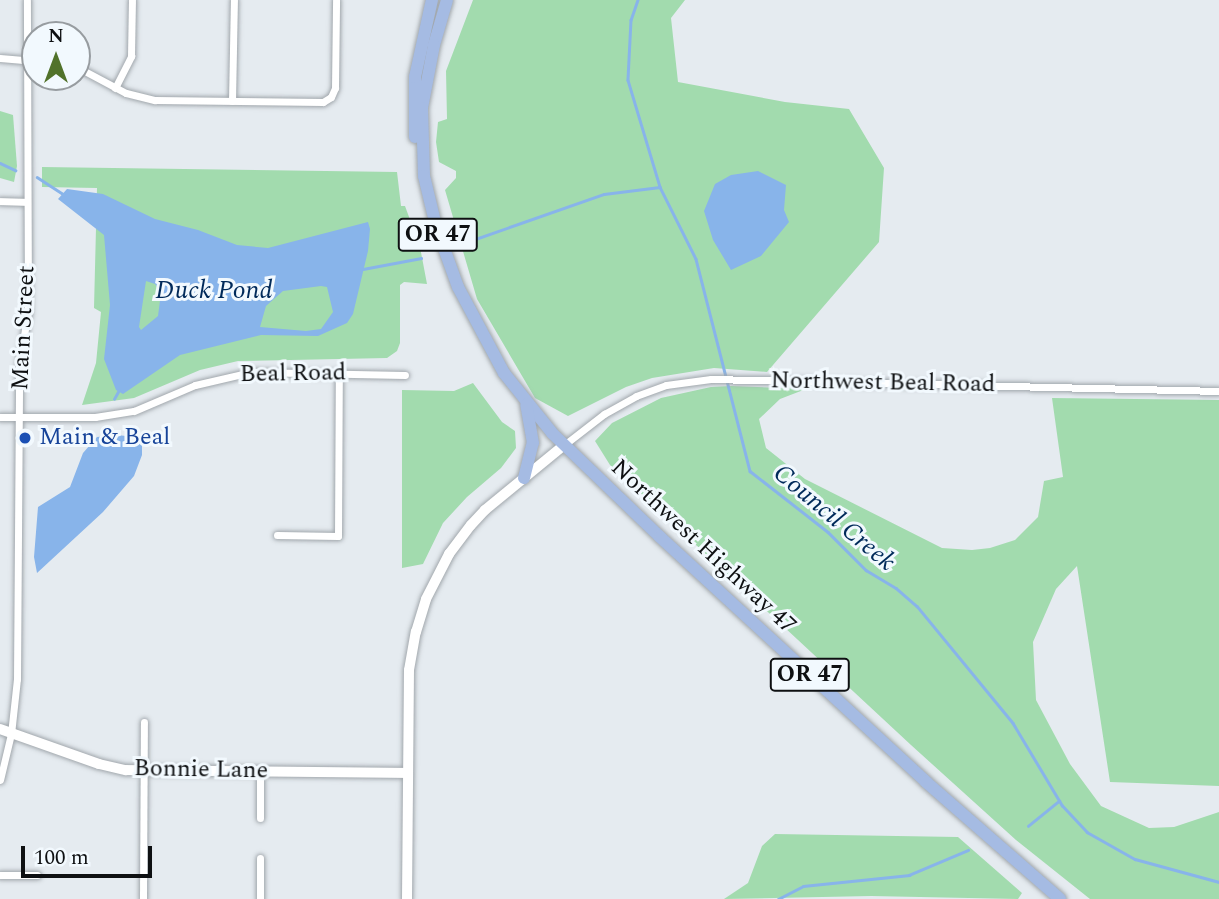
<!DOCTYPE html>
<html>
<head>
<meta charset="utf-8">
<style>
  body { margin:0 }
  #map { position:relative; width:1219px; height:899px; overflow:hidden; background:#e5ebf0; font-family:Spectral,serif }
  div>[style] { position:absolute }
  .green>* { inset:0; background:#a2dbae }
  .water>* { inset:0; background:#88b4ea }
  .stream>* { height:2.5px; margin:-1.25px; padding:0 1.25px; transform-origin:1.25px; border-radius:1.25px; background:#88b4ea }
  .roads { filter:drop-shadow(0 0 2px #a1a7ac) drop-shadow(0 0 2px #a1a7ac) }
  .street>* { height:7px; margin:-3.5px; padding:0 3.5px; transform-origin:3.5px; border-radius:3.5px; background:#fff }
  .secondary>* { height:10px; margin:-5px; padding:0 5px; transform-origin:5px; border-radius:5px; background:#fff }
  .primary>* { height:12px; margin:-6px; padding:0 6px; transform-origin:6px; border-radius:6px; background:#a5bbe3 }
  .dots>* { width:19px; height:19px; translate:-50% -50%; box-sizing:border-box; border:4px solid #f2f9fe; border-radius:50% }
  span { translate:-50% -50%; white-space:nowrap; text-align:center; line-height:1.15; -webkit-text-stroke:6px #f2f9fe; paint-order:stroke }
  .shield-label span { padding:2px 5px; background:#f2f9fe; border:2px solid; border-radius:5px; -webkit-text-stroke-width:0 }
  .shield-label { font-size:23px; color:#0e1012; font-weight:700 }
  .street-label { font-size:24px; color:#0e1012 }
  .transit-label { font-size:24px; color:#164399 }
  .left { translate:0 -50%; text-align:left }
  .water-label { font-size:26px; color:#002a5a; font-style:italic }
  .north { position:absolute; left:21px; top:21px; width:70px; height:70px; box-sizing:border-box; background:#f2f9fe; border:2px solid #979ca0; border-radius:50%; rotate:0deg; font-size:19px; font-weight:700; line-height:28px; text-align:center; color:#0e1012 }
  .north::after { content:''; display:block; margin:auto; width:24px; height:32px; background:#51722a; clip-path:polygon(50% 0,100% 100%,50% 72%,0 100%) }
  .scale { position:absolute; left:21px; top:846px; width:131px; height:32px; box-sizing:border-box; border:4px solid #0e1012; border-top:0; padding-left:9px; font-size:21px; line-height:24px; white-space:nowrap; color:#0e1012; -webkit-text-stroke:5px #f2f9fe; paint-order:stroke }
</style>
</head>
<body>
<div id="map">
  <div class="green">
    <i style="clip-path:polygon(473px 0,685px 0,671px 18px,678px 82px,785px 102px,849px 109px,884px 168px,879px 242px,767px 372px,714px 368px,652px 378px,626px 387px,568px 416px,535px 398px,477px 299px,445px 190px,456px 178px,456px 171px,439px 162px,436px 142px,438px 122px,447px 119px,446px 71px)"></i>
    <i style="clip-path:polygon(0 111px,13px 115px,17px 166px,14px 182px,0 178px)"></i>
    <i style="clip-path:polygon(42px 167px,397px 172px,401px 206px,405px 206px,420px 247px,427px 284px,404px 282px,400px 285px,400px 343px,397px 351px,387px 358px,238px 361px,200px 370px,134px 398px,82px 405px,96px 363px,101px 312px,94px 308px,97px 188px,42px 187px)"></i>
    <i style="clip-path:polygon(473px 383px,502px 422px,515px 431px,516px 448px,501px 468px,467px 497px,443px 523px,423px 564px,402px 568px,402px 390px,454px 391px)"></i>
    <i style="clip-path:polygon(731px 386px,806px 389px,780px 399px,759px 419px,766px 448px,805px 479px,942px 548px,972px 550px,990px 548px,1015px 540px,1038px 517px,1044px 481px,1063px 477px,1052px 398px,1219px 400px,1219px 786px,1110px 782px,1077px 566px,1056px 589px,1033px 642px,1036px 700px,1070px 764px,1101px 806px,1149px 828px,1174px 827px,1219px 812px,1219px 899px,1090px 899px,1016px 840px,911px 745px,610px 465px,595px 441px,612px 423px,661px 398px,711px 387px)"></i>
    <i style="clip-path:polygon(775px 834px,958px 837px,1022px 893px,1018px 899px,871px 896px,724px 899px,748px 883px,762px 846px)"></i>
  </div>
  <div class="water">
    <i style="clip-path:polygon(758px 171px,786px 185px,784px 210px,789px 222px,761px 256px,731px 270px,713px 240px,704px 211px,715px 184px,731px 175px)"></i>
    <i style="clip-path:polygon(evenodd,67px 189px,103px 194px,155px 219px,198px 230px,237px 245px,268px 248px,368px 222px,370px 229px,368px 251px,353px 314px,347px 323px,318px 336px,261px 335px,180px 355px,123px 394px,116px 390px,104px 359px,110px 305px,104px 235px,58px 199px,67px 189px,146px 281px,155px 284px,161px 293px,158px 316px,141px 330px,139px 327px,146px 281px,67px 189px,321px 286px,327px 287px,333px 312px,321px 329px,306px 331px,260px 327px,266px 306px,283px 291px,321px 286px)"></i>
    <i style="clip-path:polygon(117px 435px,135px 437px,142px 444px,142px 455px,134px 476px,103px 512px,37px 573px,34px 557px,38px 507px,70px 487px,83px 453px,97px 437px)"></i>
  </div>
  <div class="stream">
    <i style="left:638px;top:0;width:21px;rotate:109deg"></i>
    <i style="left:631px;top:20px;width:60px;rotate:92.9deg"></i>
    <i style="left:628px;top:80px;width:112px;rotate:73.3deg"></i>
    <i style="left:660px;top:187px;width:80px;rotate:63.4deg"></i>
    <i style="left:696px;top:259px;width:219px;rotate:75.7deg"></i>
    <i style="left:750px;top:471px;width:99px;rotate:38deg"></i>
    <i style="left:828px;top:532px;width:54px;rotate:45deg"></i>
    <i style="left:866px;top:570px;width:35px;rotate:31deg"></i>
    <i style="left:896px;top:588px;width:28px;rotate:41deg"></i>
    <i style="left:917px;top:606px;width:151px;rotate:50.6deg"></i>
    <i style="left:1013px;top:723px;width:96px;rotate:59.1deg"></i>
    <i style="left:1062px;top:805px;width:37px;rotate:47deg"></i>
    <i style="left:1087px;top:832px;width:55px;rotate:29.4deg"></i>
    <i style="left:1135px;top:859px;width:87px;rotate:15.3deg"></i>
    <i style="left:0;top:163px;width:17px;rotate:25deg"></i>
    <i style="left:37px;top:177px;width:33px;rotate:33deg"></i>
    <i style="left:464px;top:243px;width:148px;rotate:-19.3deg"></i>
    <i style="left:604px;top:194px;width:56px;rotate:-7.1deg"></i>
    <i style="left:363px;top:269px;width:59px;rotate:-10.7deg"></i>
    <i style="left:114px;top:399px;width:10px;rotate:-61deg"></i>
    <i style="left:1028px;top:826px;width:40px;rotate:-39deg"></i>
    <i style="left:778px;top:899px;width:28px;rotate:-27deg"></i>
    <i style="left:803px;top:886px;width:107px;rotate:-5.9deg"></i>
    <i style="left:909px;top:875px;width:64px;rotate:-23deg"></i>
  </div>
  <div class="roads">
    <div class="street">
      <i style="left:0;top:58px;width:35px;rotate:5deg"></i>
      <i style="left:77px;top:67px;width:55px;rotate:28deg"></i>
      <i style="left:126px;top:93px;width:30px;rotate:14deg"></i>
      <i style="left:155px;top:100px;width:168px;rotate:0.7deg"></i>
      <i style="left:323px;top:102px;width:9px;rotate:-32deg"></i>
      <i style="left:331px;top:97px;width:10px;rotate:-66deg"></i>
      <i style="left:335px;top:88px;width:88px;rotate:-89.3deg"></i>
      <i style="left:115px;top:88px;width:36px;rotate:-63deg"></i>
      <i style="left:131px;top:56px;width:56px;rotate:-89deg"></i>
      <i style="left:232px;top:101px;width:101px;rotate:-88.9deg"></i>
      <i style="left:0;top:201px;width:27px;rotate:2deg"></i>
      <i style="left:0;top:417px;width:95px"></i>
      <i style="left:95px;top:417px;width:39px;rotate:-9deg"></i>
      <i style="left:134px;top:411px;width:66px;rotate:-23.1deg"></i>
      <i style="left:195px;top:385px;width:57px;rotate:-13.1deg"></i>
      <i style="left:251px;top:372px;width:154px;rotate:1.1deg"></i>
      <i style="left:564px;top:445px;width:51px;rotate:-37.8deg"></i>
      <i style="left:604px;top:414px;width:37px;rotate:-29deg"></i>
      <i style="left:636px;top:396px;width:32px;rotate:-20deg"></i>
      <i style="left:666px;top:385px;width:45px;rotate:-7.6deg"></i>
      <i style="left:711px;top:379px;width:508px;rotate:1.35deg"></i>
      <i style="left:277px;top:535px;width:61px;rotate:0.9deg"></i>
      <i style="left:338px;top:536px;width:164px;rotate:-89.7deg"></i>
      <i style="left:0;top:780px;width:47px;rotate:-76.6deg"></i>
      <i style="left:11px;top:734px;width:55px;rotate:-83.8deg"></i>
      <i style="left:17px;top:679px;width:313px;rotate:-89.6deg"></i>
      <i style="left:19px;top:366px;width:56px;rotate:-80.7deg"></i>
      <i style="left:28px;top:311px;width:311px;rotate:-90.2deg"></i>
      <i style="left:260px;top:818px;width:47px;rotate:-90deg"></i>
      <i style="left:0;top:875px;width:37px"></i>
      <i style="left:143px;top:899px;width:177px;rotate:-89.7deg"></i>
      <i style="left:260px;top:899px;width:41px;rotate:-90deg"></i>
    </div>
    <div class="secondary">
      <i style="left:0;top:729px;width:105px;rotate:19.5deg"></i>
      <i style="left:99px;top:764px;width:28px;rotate:13deg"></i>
      <i style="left:126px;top:770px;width:282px;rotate:0.6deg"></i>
      <i style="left:407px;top:899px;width:229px;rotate:-89.5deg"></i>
      <i style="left:409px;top:670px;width:39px;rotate:-80deg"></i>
      <i style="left:416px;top:632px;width:34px;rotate:-73deg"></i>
      <i style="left:426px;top:599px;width:51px;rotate:-62.9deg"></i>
      <i style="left:449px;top:554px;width:36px;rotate:-53deg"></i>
      <i style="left:471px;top:525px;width:21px;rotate:-47deg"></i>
      <i style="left:485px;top:510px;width:102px;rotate:-39.4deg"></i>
    </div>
    <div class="primary">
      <i style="left:447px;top:0;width:47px;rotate:106.1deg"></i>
      <i style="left:434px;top:45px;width:64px;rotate:100.8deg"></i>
      <i style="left:422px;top:108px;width:68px;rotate:88.3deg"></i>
      <i style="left:424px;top:176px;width:51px;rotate:76.5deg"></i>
      <i style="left:436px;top:226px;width:65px;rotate:70.2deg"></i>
      <i style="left:458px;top:287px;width:98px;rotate:61.9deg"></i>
      <i style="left:504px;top:373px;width:77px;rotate:51.3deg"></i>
      <i style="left:552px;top:433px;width:150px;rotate:43.9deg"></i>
      <i style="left:660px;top:537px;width:362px;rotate:42.6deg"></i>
      <i style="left:926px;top:782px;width:178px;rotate:41.1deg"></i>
      <i style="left:415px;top:137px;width:60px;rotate:-90deg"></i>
      <i style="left:415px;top:77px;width:79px;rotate:-77.6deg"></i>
      <i style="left:524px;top:478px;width:36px;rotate:-76deg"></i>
      <i style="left:533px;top:443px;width:39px;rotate:-100deg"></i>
    </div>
  </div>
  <div class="dots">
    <i style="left:25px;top:438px;background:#1a4fb4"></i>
  </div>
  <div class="shield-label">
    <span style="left:438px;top:235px">OR 47</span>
    <span style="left:810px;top:675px">OR 47</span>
  </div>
  <div class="street-label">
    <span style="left:24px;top:328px;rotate:-87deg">Main Street</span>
    <span style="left:293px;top:374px;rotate:-1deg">Beal Road</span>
    <span style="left:883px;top:383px;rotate:1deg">Northwest Beal Road</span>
    <span style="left:703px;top:547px;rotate:43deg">Northwest Highway 47</span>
    <span style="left:201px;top:770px;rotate:1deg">Bonnie Lane</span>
  </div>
  <div class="transit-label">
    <span class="left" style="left:39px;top:438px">Main &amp; Beal</span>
  </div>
  <div class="water-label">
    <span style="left:214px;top:291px">Duck Pond</span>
    <span style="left:834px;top:518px;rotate:40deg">Council Creek</span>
  </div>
  <div class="north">N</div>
  <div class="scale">100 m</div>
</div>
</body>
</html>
